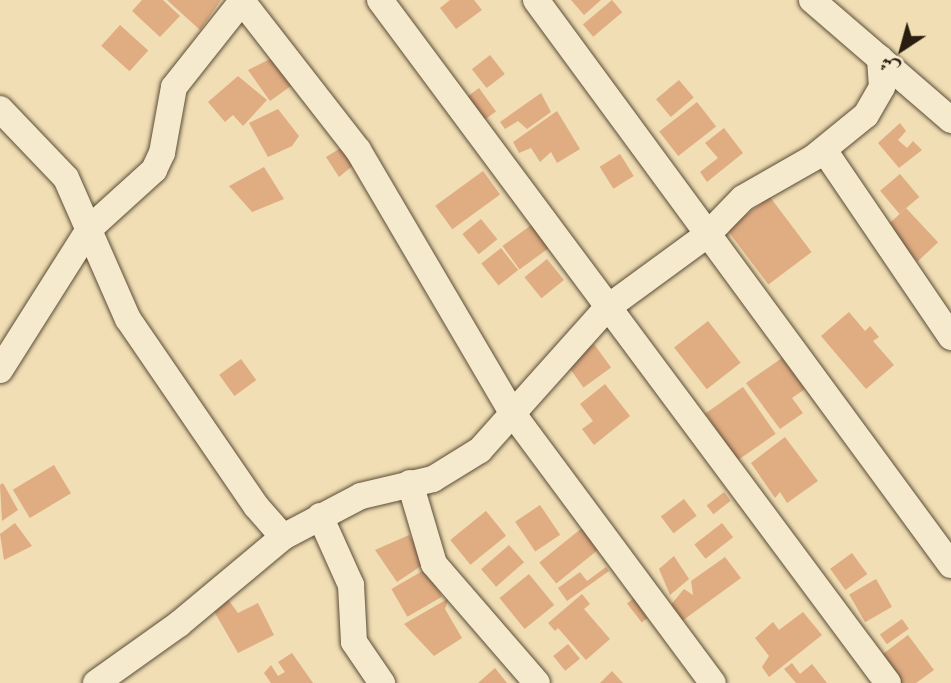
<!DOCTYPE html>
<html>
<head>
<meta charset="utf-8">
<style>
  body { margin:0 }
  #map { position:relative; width:951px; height:683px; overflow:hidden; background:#f1deb4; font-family:"IM FELL Double Pica",Amiri,serif }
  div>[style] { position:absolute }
  .building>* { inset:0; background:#e0ac82; transform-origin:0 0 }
  .roads { filter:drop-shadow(0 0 2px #5b4d38) drop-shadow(0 0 2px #5b4d38) }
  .minor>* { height:26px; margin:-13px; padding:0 13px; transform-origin:13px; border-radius:13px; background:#f6eace }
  span { translate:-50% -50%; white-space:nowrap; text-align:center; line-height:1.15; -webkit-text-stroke:6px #f6eace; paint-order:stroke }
  .north { position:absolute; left:867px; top:14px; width:70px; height:70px; -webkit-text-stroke:5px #f6eace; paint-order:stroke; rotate:216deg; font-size:19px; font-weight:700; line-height:28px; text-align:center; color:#291d0f }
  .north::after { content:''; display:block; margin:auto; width:24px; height:32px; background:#291d0f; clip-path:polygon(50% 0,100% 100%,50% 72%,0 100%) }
</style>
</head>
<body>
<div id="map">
  <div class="building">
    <i style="clip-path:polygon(142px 0,163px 0,180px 16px,160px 37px,132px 11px)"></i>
    <i style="clip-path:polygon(167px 0,221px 0,200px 30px)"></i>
    <i style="clip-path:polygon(450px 0,474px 0,482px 10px,456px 29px,440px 8px)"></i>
    <i style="clip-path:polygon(571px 0,601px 0,584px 15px)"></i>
    <i style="left:612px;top:0;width:16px;height:38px;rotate:50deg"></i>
    <i style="left:120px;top:25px;width:38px;height:28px;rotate:42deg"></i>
    <i style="clip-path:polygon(278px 55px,295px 83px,270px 101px,248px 70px)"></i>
    <i style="left:490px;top:55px;width:24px;height:23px;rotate:52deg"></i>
    <i style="clip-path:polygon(238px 76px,267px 100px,243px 126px,233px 115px,225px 122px,208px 102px)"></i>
    <i style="left:679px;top:80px;width:23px;height:30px;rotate:50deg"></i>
    <i style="left:479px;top:88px;width:29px;height:16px;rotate:54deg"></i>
    <i style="clip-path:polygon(541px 93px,551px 112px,527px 129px,518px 121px,505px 129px,500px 122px)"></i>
    <i style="left:697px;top:102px;width:31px;height:48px;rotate:52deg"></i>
    <i style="clip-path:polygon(278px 109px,299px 136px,292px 146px,268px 157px,249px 123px)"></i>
    <i style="clip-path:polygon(557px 111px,580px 149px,557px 163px,551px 152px,540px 162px,531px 148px,519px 153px,513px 142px)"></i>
    <i style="clip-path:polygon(900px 123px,906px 131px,898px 140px,907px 148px,913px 141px,922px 150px,899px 168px,878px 143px)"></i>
    <i style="clip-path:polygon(724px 128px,743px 153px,707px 182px,700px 172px,718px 158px,705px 143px)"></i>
    <i style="clip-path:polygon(344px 146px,356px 163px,339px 177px,326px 157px)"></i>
    <i style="left:620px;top:154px;width:26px;height:24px;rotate:58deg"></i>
    <i style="clip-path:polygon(264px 167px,284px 199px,252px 212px,229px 186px)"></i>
    <i style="left:483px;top:171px;width:29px;height:59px;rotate:54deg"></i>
    <i style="left:900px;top:174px;width:30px;height:26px;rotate:50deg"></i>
    <i style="left:770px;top:197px;width:69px;height:54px;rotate:53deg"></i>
    <i style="left:906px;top:208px;width:47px;height:28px;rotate:47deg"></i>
    <i style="left:481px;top:219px;width:26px;height:24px;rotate:51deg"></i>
    <i style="left:534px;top:223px;width:29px;height:39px;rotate:54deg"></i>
    <i style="left:501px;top:248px;width:28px;height:25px;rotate:52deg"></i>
    <i style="left:547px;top:259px;width:27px;height:29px;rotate:51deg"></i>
    <i style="clip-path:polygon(849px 312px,865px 331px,870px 326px,879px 337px,873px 341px,894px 365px,866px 389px,821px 336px)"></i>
    <i style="left:708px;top:321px;width:53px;height:43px;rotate:52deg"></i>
    <i style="left:594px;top:344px;width:29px;height:34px;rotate:54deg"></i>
    <i style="clip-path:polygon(782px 358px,805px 389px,792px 398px,803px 413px,780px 429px,746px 383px)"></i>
    <i style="left:241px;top:359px;width:26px;height:27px;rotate:54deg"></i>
    <i style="clip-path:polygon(605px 384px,630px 416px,594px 445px,582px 429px,593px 421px,580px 404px)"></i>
    <i style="left:743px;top:387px;width:57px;height:46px;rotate:55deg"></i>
    <i style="clip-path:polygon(785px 437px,818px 481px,787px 503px,780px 492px,775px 498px,751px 463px)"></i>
    <i style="left:54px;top:465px;width:33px;height:48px;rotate:59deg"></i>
    <i style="clip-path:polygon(3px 483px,18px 510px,2px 521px,0 485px)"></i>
    <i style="left:724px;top:492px;width:11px;height:22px;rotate:52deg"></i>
    <i style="left:684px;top:499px;width:21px;height:29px;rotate:53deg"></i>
    <i style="left:540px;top:505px;width:36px;height:30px;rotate:56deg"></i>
    <i style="left:486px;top:511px;width:32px;height:46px;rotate:51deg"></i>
    <i style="clip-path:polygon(15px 523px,32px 546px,4px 560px,0 534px)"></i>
    <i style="left:722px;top:523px;width:18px;height:35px;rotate:52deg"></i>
    <i style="left:582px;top:528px;width:27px;height:55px;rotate:51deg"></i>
    <i style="clip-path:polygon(409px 535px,427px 562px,397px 582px,375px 550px)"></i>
    <i style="left:509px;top:545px;width:23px;height:37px;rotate:49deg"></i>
    <i style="left:852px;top:553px;width:26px;height:27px;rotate:54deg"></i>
    <i style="clip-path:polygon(674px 556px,689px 579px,670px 595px,659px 569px)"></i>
    <i style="clip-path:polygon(725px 557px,741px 578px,682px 621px,669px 607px,684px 589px,693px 595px,691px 581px)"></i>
    <i style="clip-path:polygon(606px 567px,609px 571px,567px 601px,558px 588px,580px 572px,587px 581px)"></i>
    <i style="left:426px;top:569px;width:32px;height:40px;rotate:60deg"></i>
    <i style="left:529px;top:574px;width:40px;height:38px;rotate:51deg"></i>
    <i style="left:876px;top:579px;width:32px;height:31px;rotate:60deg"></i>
    <i style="clip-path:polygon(582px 594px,590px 604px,584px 609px,610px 639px,586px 660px,558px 628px,555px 631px,548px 623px)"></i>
    <i style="left:638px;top:595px;width:24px;height:14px;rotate:52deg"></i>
    <i style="clip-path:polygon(227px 598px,238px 613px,258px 603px,274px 635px,238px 653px,211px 606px)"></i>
    <i style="clip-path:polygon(449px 598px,445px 609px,462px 638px,434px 656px,404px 624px)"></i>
    <i style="clip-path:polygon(803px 612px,822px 635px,769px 677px,762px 667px,769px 656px,755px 638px,773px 622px,779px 630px)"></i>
    <i style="left:902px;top:619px;width:12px;height:27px;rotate:55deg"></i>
    <i style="clip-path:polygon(908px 635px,934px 670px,916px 683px,892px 683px,875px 660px)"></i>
    <i style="left:568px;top:644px;width:19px;height:19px;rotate:51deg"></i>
    <i style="clip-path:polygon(292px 653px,313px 683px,271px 683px,264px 673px,271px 665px,278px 676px,285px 672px,278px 662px)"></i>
    <i style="clip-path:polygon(792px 663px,800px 674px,812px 664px,827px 683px,796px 683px,784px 669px)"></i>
    <i style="clip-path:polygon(495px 668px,507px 683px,478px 683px)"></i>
    <i style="clip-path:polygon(612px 671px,623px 683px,600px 683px)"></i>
  </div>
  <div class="roads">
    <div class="minor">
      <i style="left:380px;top:0;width:851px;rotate:53.36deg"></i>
      <i style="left:536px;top:0;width:701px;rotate:53.7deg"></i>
      <i style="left:812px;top:0;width:184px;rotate:40.8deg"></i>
      <i style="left:242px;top:1px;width:189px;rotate:52.1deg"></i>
      <i style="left:358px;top:150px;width:306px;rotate:59.6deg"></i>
      <i style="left:513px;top:414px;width:335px;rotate:53.4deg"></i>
      <i style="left:0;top:109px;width:95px;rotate:46.3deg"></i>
      <i style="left:66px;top:178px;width:154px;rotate:66.3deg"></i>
      <i style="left:128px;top:319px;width:227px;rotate:55.6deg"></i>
      <i style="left:256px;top:506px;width:41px;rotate:48.9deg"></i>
      <i style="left:283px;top:537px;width:88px;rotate:-27.7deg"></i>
      <i style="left:361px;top:496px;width:74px;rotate:-13.3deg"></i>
      <i style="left:433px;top:479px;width:55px;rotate:-31.7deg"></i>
      <i style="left:480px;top:450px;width:191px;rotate:-48.2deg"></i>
      <i style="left:607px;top:308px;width:125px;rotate:-36.2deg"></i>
      <i style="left:708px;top:234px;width:50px;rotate:-45.8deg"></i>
      <i style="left:743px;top:198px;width:81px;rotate:-29.7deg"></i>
      <i style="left:813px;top:158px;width:68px;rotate:-39.1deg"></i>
      <i style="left:866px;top:115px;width:32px;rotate:-60deg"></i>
      <i style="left:882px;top:87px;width:29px;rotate:-94deg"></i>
      <i style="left:824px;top:150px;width:226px;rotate:55.8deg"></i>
      <i style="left:0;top:370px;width:167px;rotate:-57.7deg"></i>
      <i style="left:89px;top:229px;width:88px;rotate:-42.2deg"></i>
      <i style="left:154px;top:170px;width:19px;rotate:-65deg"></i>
      <i style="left:162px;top:153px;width:67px;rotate:-79.7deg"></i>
      <i style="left:174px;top:87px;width:111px;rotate:-51.6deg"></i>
      <i style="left:410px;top:483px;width:84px;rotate:73.5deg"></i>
      <i style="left:434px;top:564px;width:157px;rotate:49.1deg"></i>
      <i style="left:320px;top:516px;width:76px;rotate:65.8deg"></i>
      <i style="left:351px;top:585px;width:57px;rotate:87deg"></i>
      <i style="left:354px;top:642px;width:50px;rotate:55.7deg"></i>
      <i style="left:96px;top:683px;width:102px;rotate:-35.4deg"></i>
      <i style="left:179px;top:624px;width:136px;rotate:-39.9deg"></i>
    </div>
  </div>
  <div class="north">ش</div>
</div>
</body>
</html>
